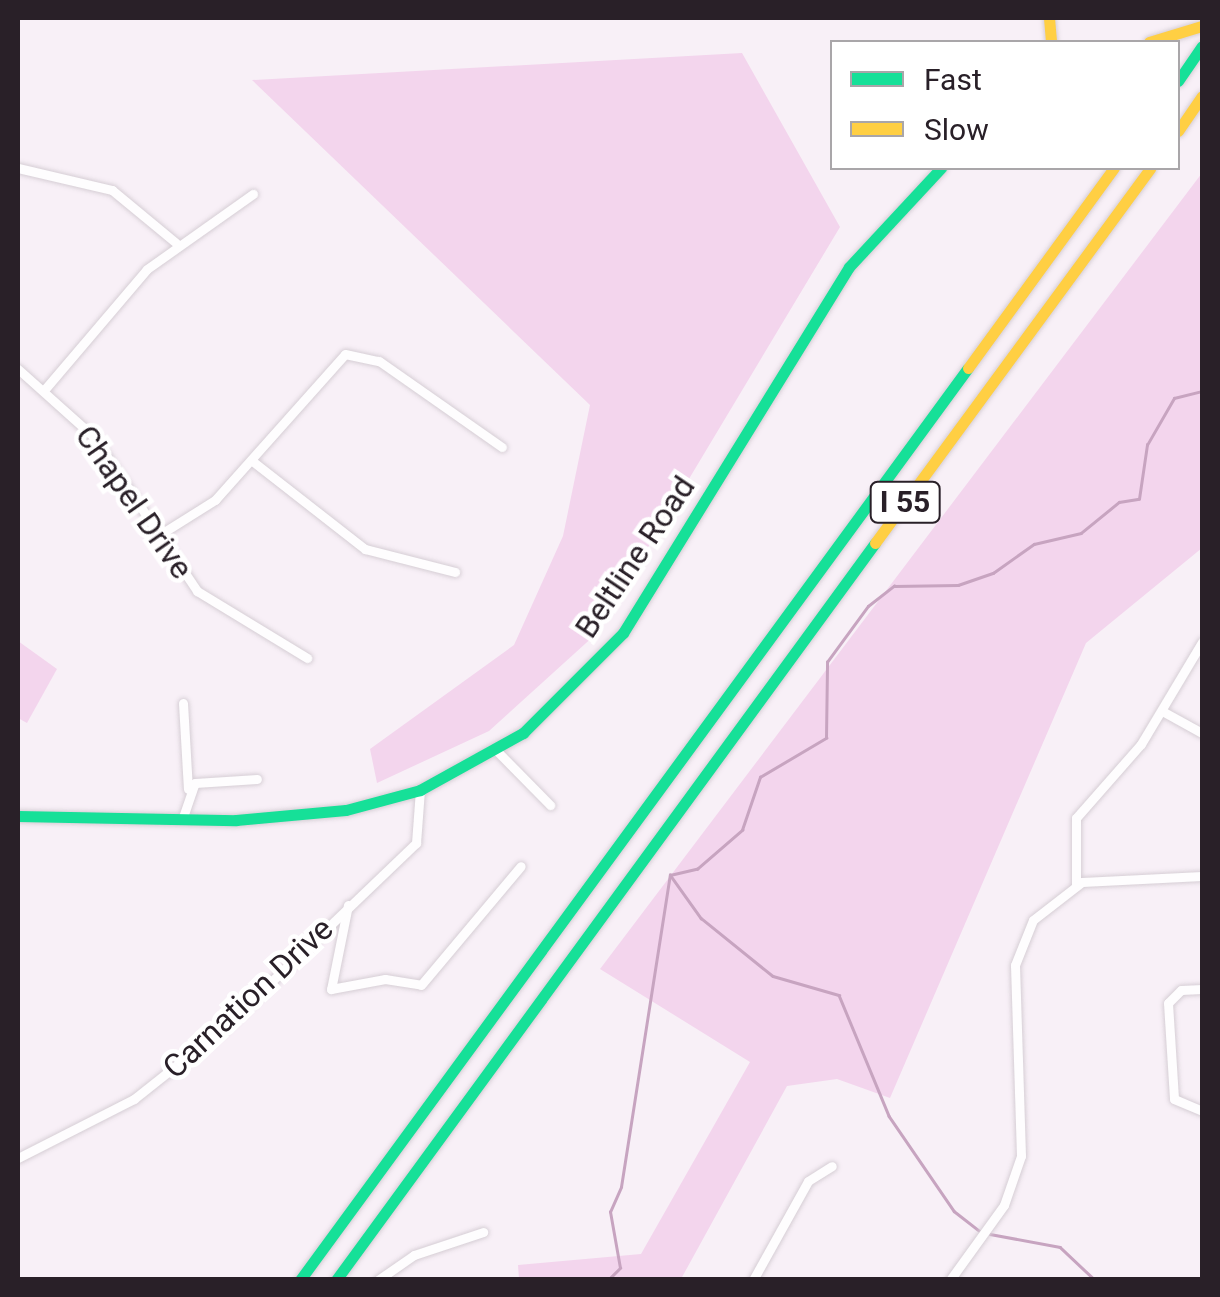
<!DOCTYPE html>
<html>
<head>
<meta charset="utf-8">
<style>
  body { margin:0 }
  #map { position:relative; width:1220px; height:1297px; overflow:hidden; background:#f8f0f7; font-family:Roboto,sans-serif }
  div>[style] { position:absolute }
  .green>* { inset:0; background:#f3d5ed }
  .stream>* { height:2.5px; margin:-1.25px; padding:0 1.25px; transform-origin:1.25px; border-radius:1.25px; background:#c7a4c0 }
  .roads { filter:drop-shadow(0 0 2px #d6ced5) drop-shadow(0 0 2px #d6ced5) }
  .street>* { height:9px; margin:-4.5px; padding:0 4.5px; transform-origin:4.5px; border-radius:4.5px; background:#fefdfe }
  .fast>* { height:11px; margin:-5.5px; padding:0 5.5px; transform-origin:5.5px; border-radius:5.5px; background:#16e098 }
  .slow>* { height:11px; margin:-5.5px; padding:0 5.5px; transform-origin:5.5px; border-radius:5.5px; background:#ffcf43 }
  span { translate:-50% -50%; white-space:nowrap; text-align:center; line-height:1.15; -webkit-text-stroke:9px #fff; paint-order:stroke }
  .shield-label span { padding:2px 8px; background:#fff; border:2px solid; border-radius:8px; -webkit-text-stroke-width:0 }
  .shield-label { font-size:30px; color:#292028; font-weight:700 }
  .street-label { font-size:32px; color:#292028 }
  .frame { position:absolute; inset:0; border:20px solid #292028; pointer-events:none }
  .legend { position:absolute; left:830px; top:40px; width:350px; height:130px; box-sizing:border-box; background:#fff; border:2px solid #a9a6a9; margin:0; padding:12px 18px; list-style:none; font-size:30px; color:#292028 }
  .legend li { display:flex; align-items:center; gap:20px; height:50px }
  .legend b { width:50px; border:2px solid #a9a6a9 }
</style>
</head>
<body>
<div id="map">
  <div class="green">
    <i style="clip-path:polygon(742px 53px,840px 227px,596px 634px,489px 731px,377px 783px,370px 749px,514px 645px,563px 536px,590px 405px,252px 80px)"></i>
    <i style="clip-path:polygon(1202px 173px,1202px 548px,1086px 643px,890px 1098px,837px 1079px,787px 1086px,681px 1279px,519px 1279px,518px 1265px,641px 1254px,750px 1062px,600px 969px)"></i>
    <i style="clip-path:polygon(18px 641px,57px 669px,27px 723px,18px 718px)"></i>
  </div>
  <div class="stream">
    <i style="left:670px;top:875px;width:28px;rotate:-13deg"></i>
    <i style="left:697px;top:869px;width:60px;rotate:-40.9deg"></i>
    <i style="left:742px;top:830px;width:56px;rotate:-71.2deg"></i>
    <i style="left:760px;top:777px;width:77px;rotate:-30.6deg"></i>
    <i style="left:826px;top:738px;width:76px;rotate:-89.2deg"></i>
    <i style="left:827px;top:662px;width:69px;rotate:-53.8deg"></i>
    <i style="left:868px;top:606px;width:33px;rotate:-38deg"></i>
    <i style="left:894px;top:586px;width:64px;rotate:-0.9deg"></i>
    <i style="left:958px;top:585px;width:37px;rotate:-19deg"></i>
    <i style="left:993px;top:573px;width:50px;rotate:-35.3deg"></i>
    <i style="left:1034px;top:544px;width:48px;rotate:-13.2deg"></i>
    <i style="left:1081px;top:533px;width:49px;rotate:-39.2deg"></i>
    <i style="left:1119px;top:502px;width:20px;rotate:-9deg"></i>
    <i style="left:1139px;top:499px;width:55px;rotate:-81.6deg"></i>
    <i style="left:1147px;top:445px;width:54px;rotate:-60.1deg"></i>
    <i style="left:1174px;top:398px;width:29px;rotate:-14deg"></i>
    <i style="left:671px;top:876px;width:52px;rotate:54.5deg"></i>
    <i style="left:701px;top:918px;width:92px;rotate:38.9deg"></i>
    <i style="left:773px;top:976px;width:69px;rotate:16.1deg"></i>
    <i style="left:839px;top:995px;width:131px;rotate:67.5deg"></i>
    <i style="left:889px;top:1116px;width:115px;rotate:55.6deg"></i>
    <i style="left:954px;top:1211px;width:36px;rotate:38deg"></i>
    <i style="left:990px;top:1234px;width:71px;rotate:10.5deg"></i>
    <i style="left:1060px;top:1247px;width:48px;rotate:43.3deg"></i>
    <i style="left:608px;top:1280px;width:17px;rotate:-45deg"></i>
    <i style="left:620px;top:1268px;width:57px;rotate:-100.1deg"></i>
    <i style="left:610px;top:1212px;width:27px;rotate:-66deg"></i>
    <i style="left:621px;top:1187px;width:316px;rotate:-81.1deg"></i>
  </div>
  <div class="roads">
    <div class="street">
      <i style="left:18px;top:168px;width:97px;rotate:13.2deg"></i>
      <i style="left:112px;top:190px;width:83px;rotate:39.6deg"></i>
      <i style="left:18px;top:369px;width:101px;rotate:41.8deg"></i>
      <i style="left:93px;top:436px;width:187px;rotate:56.1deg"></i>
      <i style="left:197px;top:591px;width:129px;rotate:31.3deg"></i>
      <i style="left:45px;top:389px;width:157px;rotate:-49.6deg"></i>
      <i style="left:147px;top:269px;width:130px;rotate:-35.3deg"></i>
      <i style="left:251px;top:460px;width:145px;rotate:38deg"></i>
      <i style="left:365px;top:549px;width:93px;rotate:14.3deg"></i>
      <i style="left:156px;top:537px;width:70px;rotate:-32.1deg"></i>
      <i style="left:215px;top:500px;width:195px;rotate:-48.3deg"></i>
      <i style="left:345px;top:354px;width:35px;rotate:12deg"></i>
      <i style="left:379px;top:361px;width:150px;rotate:35deg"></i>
      <i style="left:183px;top:703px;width:86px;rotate:86.7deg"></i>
      <i style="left:1164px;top:712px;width:43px;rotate:28.9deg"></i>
      <i style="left:497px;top:751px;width:76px;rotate:45.5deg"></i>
      <i style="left:182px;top:820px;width:39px;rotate:-71deg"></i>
      <i style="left:195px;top:783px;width:62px;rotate:-3.7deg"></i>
      <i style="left:1076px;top:884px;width:66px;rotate:-90deg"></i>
      <i style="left:1076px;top:818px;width:98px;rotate:-48.7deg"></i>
      <i style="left:1141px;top:744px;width:119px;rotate:-59.1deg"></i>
      <i style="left:348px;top:905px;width:86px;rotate:101.4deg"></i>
      <i style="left:331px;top:989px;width:55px;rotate:-10.5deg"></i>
      <i style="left:385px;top:979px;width:36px;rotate:9deg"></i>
      <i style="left:421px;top:985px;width:155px;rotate:-50deg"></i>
      <i style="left:1202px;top:989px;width:21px;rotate:177deg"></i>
      <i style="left:1181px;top:990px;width:18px;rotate:135deg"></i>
      <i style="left:1168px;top:1003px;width:96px;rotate:86.4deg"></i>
      <i style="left:1174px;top:1099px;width:30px;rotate:23deg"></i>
      <i style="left:18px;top:1158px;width:130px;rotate:-27deg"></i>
      <i style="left:134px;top:1099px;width:112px;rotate:-38.5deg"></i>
      <i style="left:222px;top:1029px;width:269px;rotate:-43.8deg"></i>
      <i style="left:416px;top:843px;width:53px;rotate:-85.7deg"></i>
      <i style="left:378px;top:1280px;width:44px;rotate:-34.8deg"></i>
      <i style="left:414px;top:1255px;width:73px;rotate:-18.4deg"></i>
      <i style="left:753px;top:1280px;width:113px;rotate:-60.9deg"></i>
      <i style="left:808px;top:1181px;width:28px;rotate:-32deg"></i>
      <i style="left:950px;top:1280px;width:92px;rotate:-54.2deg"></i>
      <i style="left:1004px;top:1205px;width:52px;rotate:-70.9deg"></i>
      <i style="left:1021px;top:1156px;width:191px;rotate:-91.8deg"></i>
      <i style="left:1015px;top:965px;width:48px;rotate:-68.2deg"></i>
      <i style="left:1033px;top:920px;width:62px;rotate:-37.8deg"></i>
      <i style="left:1082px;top:882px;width:120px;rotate:-2.9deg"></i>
    </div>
    <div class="fast">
      <i style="left:1178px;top:81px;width:42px;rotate:-55.6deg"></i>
      <i style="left:18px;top:816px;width:218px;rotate:1.1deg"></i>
      <i style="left:236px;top:820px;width:110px;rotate:-5.2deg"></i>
      <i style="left:346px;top:810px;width:77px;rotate:-15.1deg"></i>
      <i style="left:420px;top:790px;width:118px;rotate:-29deg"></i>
      <i style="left:523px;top:733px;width:141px;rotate:-45deg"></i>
      <i style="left:623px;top:633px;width:430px;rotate:-58.3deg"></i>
      <i style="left:849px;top:267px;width:135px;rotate:-47.1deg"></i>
      <i style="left:300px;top:1280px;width:1130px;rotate:-53.78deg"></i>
      <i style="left:336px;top:1280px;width:913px;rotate:-53.82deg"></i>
    </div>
    <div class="slow">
      <i style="left:1049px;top:18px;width:24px;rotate:85deg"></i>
      <i style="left:1149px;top:42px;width:55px;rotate:-16.8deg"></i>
      <i style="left:1178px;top:131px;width:42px;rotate:-55.6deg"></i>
      <i style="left:968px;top:368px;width:248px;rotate:-53.9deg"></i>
      <i style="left:875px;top:543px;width:465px;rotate:-53.7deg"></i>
    </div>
  </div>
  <div class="shield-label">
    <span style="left:905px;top:502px">I 55</span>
  </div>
  <div class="street-label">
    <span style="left:134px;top:502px;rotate:55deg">Chapel Drive</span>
    <span style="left:635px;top:557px;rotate:-56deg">Beltline Road</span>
    <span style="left:248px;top:998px;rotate:-43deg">Carnation Drive</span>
  </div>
  <div class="frame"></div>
  <ul class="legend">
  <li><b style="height:12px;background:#16e098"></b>Fast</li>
  <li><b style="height:12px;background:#ffcf43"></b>Slow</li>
  </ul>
</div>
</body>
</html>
